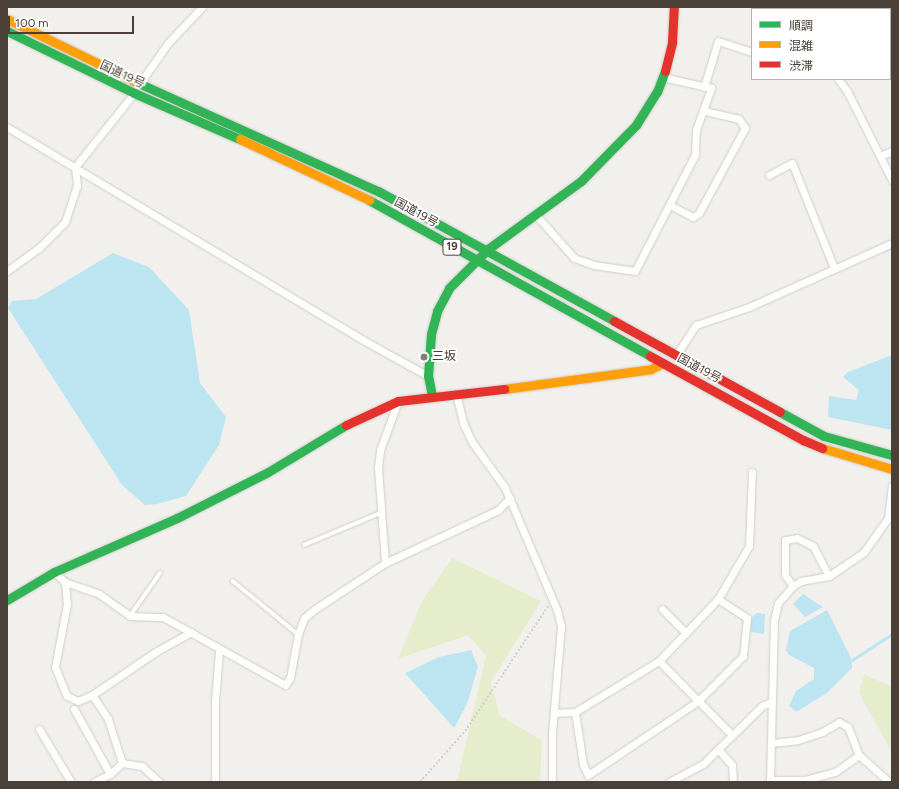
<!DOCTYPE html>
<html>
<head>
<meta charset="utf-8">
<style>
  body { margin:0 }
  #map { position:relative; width:899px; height:789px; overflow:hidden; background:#f2f0ed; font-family:Figtree,"Noto Sans JP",sans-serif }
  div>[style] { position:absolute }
  .green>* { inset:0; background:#e5edcd }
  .water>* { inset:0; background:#bce5f1 }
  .stream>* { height:2.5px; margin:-1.25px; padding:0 1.25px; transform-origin:1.25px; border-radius:1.25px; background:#bce5f1 }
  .path>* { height:1.5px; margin-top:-0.75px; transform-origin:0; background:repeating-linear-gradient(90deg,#d2d0cb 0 2px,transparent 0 4px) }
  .roads { filter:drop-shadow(0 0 1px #d0cdca) drop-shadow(0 0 1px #d0cdca) }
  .lane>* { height:3.5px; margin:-1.75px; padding:0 1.75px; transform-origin:1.75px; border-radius:1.75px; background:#fdfdfc }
  .street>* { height:7px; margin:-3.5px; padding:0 3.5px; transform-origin:3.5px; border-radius:3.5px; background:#fdfdfc }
  .fast>* { height:9px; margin:-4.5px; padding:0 4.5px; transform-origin:4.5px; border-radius:4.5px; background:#30b455 }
  .slow>* { height:9px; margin:-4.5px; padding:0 4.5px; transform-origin:4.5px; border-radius:4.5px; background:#ff9f0a }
  .jam>* { height:9px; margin:-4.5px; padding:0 4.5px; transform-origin:4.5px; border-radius:4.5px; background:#e5322d }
  .dots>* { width:11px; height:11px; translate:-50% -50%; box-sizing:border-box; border:2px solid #fff; border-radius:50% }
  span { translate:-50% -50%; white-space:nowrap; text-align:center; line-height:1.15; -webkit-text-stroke:3.5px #fff; paint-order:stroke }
  .shield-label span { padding:1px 3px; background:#fff; border:1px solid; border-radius:3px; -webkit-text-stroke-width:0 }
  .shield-label { font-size:11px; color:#4a4037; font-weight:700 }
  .street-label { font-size:12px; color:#4a4037 }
  .poi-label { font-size:12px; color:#4a4037 }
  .left { translate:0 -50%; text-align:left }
  .frame { position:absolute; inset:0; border:8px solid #4a4037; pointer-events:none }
  .legend { position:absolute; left:751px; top:8px; width:140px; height:72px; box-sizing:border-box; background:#fff; border:1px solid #b7b3af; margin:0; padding:5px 7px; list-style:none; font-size:12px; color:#4a4037 }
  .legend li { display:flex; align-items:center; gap:8px; height:20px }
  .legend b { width:20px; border:1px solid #b7b3af }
  .scale { position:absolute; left:8px; top:16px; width:126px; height:18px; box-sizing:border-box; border:2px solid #4a4037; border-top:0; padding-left:5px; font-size:12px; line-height:14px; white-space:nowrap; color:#4a4037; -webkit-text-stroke:3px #fff; paint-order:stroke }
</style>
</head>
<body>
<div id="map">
  <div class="green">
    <i style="clip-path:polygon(452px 558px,541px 601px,491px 682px,500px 716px,542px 740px,540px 782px,454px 782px,458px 777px,486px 656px,468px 635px,398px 659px,422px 601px)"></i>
    <i style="clip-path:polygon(864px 674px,892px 687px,892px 752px,859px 693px)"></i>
  </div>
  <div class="water">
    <i style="clip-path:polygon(113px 253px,149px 267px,189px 310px,200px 383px,226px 417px,219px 445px,186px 496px,157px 504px,145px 505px,122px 485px,8px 308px,12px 301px,36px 299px)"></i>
    <i style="clip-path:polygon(892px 355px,892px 430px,828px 417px,829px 396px,856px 400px,859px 390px,843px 377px,848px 372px)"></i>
    <i style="clip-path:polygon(803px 594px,823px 607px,805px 617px,793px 604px)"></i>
    <i style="clip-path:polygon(827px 610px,852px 660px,852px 668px,827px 693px,796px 712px,789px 706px,796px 691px,814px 679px,814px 668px,789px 655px,786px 650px,790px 631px)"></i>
    <i style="clip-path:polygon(757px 613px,765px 614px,764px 634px,751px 632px,751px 618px)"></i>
    <i style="clip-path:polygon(471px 650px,478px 667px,467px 704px,454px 728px,405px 673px,439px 657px)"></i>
  </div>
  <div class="stream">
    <i style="left:852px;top:660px;width:48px;rotate:-33deg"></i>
  </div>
  <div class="path">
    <i style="left:833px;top:7px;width:2px;rotate:90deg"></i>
    <i style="left:420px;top:782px;width:68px;rotate:-48.6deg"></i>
    <i style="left:465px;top:731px;width:150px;rotate:-56.4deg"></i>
  </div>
  <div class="roads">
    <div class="lane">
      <i style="left:304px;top:545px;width:83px;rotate:-22.6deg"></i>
      <i style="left:233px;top:581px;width:84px;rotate:39.2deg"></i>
      <i style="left:130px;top:616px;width:52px;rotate:-55.1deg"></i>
    </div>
    <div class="street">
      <i style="left:838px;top:79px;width:15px;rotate:53deg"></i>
      <i style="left:847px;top:91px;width:100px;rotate:63.2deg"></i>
      <i style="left:142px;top:85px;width:9px;rotate:-72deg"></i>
      <i style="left:145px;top:76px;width:40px;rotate:-55.1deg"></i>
      <i style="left:168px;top:43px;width:50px;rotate:-46.6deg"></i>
      <i style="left:704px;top:87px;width:48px;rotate:-73.1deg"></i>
      <i style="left:718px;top:41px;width:36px;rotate:18deg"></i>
      <i style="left:7px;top:127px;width:415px;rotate:30.9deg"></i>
      <i style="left:363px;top:340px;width:74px;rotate:29deg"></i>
      <i style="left:880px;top:156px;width:13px;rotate:-23deg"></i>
      <i style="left:769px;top:175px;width:26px;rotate:-28deg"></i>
      <i style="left:792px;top:163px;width:113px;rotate:68.2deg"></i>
      <i style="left:670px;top:205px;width:26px;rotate:28deg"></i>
      <i style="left:693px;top:217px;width:7px;rotate:-34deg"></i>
      <i style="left:699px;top:213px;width:97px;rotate:-61.6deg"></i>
      <i style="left:745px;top:128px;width:11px;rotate:-124deg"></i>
      <i style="left:739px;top:119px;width:37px;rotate:-167deg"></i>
      <i style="left:536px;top:215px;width:57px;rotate:48.5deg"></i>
      <i style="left:574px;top:258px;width:21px;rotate:19deg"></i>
      <i style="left:594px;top:265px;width:41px;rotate:8.3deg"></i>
      <i style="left:635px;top:271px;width:131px;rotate:-62.7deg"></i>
      <i style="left:695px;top:155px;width:25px;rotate:-88deg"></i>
      <i style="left:696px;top:130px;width:45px;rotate:-70.3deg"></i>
      <i style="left:711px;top:88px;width:49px;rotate:-167.1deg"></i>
      <i style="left:7px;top:271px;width:39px;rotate:-36deg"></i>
      <i style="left:39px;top:248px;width:37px;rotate:-45deg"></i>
      <i style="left:65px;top:222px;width:38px;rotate:-72deg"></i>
      <i style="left:77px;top:186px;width:19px;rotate:-96deg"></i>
      <i style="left:75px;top:167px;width:95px;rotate:-51.4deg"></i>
      <i style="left:677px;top:354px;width:35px;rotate:-57deg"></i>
      <i style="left:696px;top:325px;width:56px;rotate:-18.8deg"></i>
      <i style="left:749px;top:307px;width:157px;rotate:-24.1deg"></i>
      <i style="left:456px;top:394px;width:32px;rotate:76deg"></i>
      <i style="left:464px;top:425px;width:19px;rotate:65deg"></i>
      <i style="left:472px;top:442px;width:57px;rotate:54.3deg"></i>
      <i style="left:505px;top:488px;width:133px;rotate:66.9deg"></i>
      <i style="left:557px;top:610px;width:16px;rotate:76deg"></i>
      <i style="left:561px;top:626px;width:107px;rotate:94.8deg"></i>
      <i style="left:552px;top:733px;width:49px;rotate:90deg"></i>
      <i style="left:385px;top:563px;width:96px;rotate:-94.2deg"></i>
      <i style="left:378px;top:467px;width:17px;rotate:-83deg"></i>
      <i style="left:380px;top:450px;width:52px;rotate:-69.8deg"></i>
      <i style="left:54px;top:572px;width:15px;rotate:42deg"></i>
      <i style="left:65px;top:582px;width:22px;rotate:85deg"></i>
      <i style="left:67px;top:604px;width:64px;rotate:100.8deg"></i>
      <i style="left:55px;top:667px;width:31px;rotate:68deg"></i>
      <i style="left:67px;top:696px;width:12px;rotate:24deg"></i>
      <i style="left:78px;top:701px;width:15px;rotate:-23deg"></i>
      <i style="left:92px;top:695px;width:78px;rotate:-34.1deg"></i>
      <i style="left:157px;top:651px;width:39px;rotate:-29deg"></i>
      <i style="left:65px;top:582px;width:36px;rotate:19deg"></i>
      <i style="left:99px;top:594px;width:38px;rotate:35deg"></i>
      <i style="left:130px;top:616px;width:33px;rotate:2deg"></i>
      <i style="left:163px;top:617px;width:140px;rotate:29.1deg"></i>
      <i style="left:285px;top:685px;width:9px;rotate:-54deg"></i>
      <i style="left:290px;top:678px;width:45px;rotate:-79.7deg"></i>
      <i style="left:298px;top:634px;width:17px;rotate:-69deg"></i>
      <i style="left:304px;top:618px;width:14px;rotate:-39deg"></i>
      <i style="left:315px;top:609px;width:84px;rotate:-33.3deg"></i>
      <i style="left:385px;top:563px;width:125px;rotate:-25.1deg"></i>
      <i style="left:498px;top:510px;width:17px;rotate:-45deg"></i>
      <i style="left:793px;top:586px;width:14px;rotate:-126deg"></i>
      <i style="left:785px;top:575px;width:35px;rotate:-90deg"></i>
      <i style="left:785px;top:540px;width:12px;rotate:-9deg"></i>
      <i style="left:797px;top:538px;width:18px;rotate:27deg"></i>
      <i style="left:813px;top:546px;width:34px;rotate:62deg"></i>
      <i style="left:718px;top:599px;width:61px;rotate:-59.7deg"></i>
      <i style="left:749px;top:546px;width:74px;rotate:-87.7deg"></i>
      <i style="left:662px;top:609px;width:34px;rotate:45deg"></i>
      <i style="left:92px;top:695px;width:29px;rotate:56deg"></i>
      <i style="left:108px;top:719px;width:46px;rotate:72.3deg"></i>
      <i style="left:122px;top:763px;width:16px;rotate:137deg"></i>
      <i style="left:110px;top:774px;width:18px;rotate:153deg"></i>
      <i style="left:74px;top:709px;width:74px;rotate:61deg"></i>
      <i style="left:575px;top:712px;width:53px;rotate:81.3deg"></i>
      <i style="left:583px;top:764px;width:12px;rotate:66deg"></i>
      <i style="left:588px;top:775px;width:133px;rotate:-33.9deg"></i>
      <i style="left:698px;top:701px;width:64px;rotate:-45deg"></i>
      <i style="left:743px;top:656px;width:38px;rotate:-84deg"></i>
      <i style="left:747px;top:618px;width:35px;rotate:-147deg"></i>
      <i style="left:718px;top:599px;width:86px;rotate:133.6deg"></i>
      <i style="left:554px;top:713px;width:21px;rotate:-3deg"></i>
      <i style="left:575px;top:712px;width:98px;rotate:-31.3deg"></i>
      <i style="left:659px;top:661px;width:104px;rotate:45.4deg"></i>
      <i style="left:39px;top:729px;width:62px;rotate:58.9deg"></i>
      <i style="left:771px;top:743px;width:27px;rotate:-6deg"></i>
      <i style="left:798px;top:740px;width:25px;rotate:-18deg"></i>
      <i style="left:822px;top:732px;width:20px;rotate:-30deg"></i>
      <i style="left:839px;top:722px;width:10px;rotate:29deg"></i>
      <i style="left:848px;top:727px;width:30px;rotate:69deg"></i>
      <i style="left:859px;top:755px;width:40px;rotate:42deg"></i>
      <i style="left:718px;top:749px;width:21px;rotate:49deg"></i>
      <i style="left:732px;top:765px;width:17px;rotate:87deg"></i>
      <i style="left:122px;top:763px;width:20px;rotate:9deg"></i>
      <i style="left:142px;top:766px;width:23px;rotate:43deg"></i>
      <i style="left:770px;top:780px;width:35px"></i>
      <i style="left:805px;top:780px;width:31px;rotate:-15deg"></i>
      <i style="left:835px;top:772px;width:29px;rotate:-35deg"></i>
      <i style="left:215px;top:782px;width:81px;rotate:-90deg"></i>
      <i style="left:215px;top:701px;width:51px;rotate:-85.5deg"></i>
      <i style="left:669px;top:782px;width:38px;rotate:-28deg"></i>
      <i style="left:703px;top:764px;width:83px;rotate:-44.5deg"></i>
      <i style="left:762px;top:706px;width:10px;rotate:-24deg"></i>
      <i style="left:770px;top:782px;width:162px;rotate:-88.6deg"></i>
      <i style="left:774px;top:620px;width:17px;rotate:-77deg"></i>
      <i style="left:778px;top:603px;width:23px;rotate:-49deg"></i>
      <i style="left:793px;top:586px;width:9px;rotate:-32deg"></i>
      <i style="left:801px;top:581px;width:28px;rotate:-10deg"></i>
      <i style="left:829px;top:576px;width:42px;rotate:-34.4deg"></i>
      <i style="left:864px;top:552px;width:42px;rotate:-54.8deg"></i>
      <i style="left:888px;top:518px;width:32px;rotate:-83deg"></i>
    </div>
    <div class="fast">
      <i style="left:7px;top:31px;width:141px;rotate:26deg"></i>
      <i style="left:134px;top:93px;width:116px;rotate:23.5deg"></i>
      <i style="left:134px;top:81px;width:268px;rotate:24.3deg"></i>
      <i style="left:378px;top:191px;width:269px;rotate:28.8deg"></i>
      <i style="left:369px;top:200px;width:321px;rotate:29deg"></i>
      <i style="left:432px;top:396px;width:20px;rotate:-101deg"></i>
      <i style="left:428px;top:376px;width:42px;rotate:-85.9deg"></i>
      <i style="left:431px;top:334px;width:24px;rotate:-75deg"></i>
      <i style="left:437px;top:311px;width:26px;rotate:-62deg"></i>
      <i style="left:449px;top:288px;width:55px;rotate:-45deg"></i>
      <i style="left:488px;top:249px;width:115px;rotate:-36.2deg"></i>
      <i style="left:581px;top:181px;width:78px;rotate:-45.5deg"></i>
      <i style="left:636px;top:125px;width:39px;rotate:-58deg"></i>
      <i style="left:657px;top:92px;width:22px;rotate:-69deg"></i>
      <i style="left:780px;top:412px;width:50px;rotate:28.6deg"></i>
      <i style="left:824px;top:436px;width:71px;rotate:15.6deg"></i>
      <i style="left:7px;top:600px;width:55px;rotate:-30.8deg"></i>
      <i style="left:54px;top:572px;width:134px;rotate:-23.7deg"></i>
      <i style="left:177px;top:518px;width:102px;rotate:-26.8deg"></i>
      <i style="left:268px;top:472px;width:91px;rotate:-31.1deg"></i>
    </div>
    <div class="slow">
      <i style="left:7px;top:19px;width:141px;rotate:26deg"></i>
      <i style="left:240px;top:139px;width:143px;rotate:25.3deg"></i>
      <i style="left:504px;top:389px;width:148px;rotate:-7.7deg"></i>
      <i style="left:651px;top:369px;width:13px;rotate:-27deg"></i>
      <i style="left:822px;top:448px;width:73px;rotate:16.7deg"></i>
    </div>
    <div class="jam">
      <i style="left:665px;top:71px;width:30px;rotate:-76deg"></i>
      <i style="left:672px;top:42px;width:35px;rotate:-87deg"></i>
      <i style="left:614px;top:321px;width:189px;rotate:28.7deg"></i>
      <i style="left:650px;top:356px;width:175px;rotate:28.8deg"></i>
      <i style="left:803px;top:440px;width:21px;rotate:23deg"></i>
      <i style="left:346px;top:425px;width:57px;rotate:-24.8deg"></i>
      <i style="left:398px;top:401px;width:107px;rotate:-6.5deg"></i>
    </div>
  </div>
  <div class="dots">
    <i style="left:424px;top:357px;background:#857e77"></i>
  </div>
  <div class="shield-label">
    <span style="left:452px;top:247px">19</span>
  </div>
  <div class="street-label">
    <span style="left:122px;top:75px;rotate:25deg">国道19号</span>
    <span style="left:416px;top:213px;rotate:29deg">国道19号</span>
    <span style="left:699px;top:369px;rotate:28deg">国道19号</span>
  </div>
  <div class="poi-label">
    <span class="left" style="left:432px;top:357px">三坂</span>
  </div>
  <div class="frame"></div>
  <ul class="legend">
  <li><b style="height:5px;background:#30b455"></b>順調</li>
  <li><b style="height:5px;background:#ff9f0a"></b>混雑</li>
  <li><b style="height:5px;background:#e5322d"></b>渋滞</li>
  </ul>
  <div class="scale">100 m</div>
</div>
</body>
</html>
